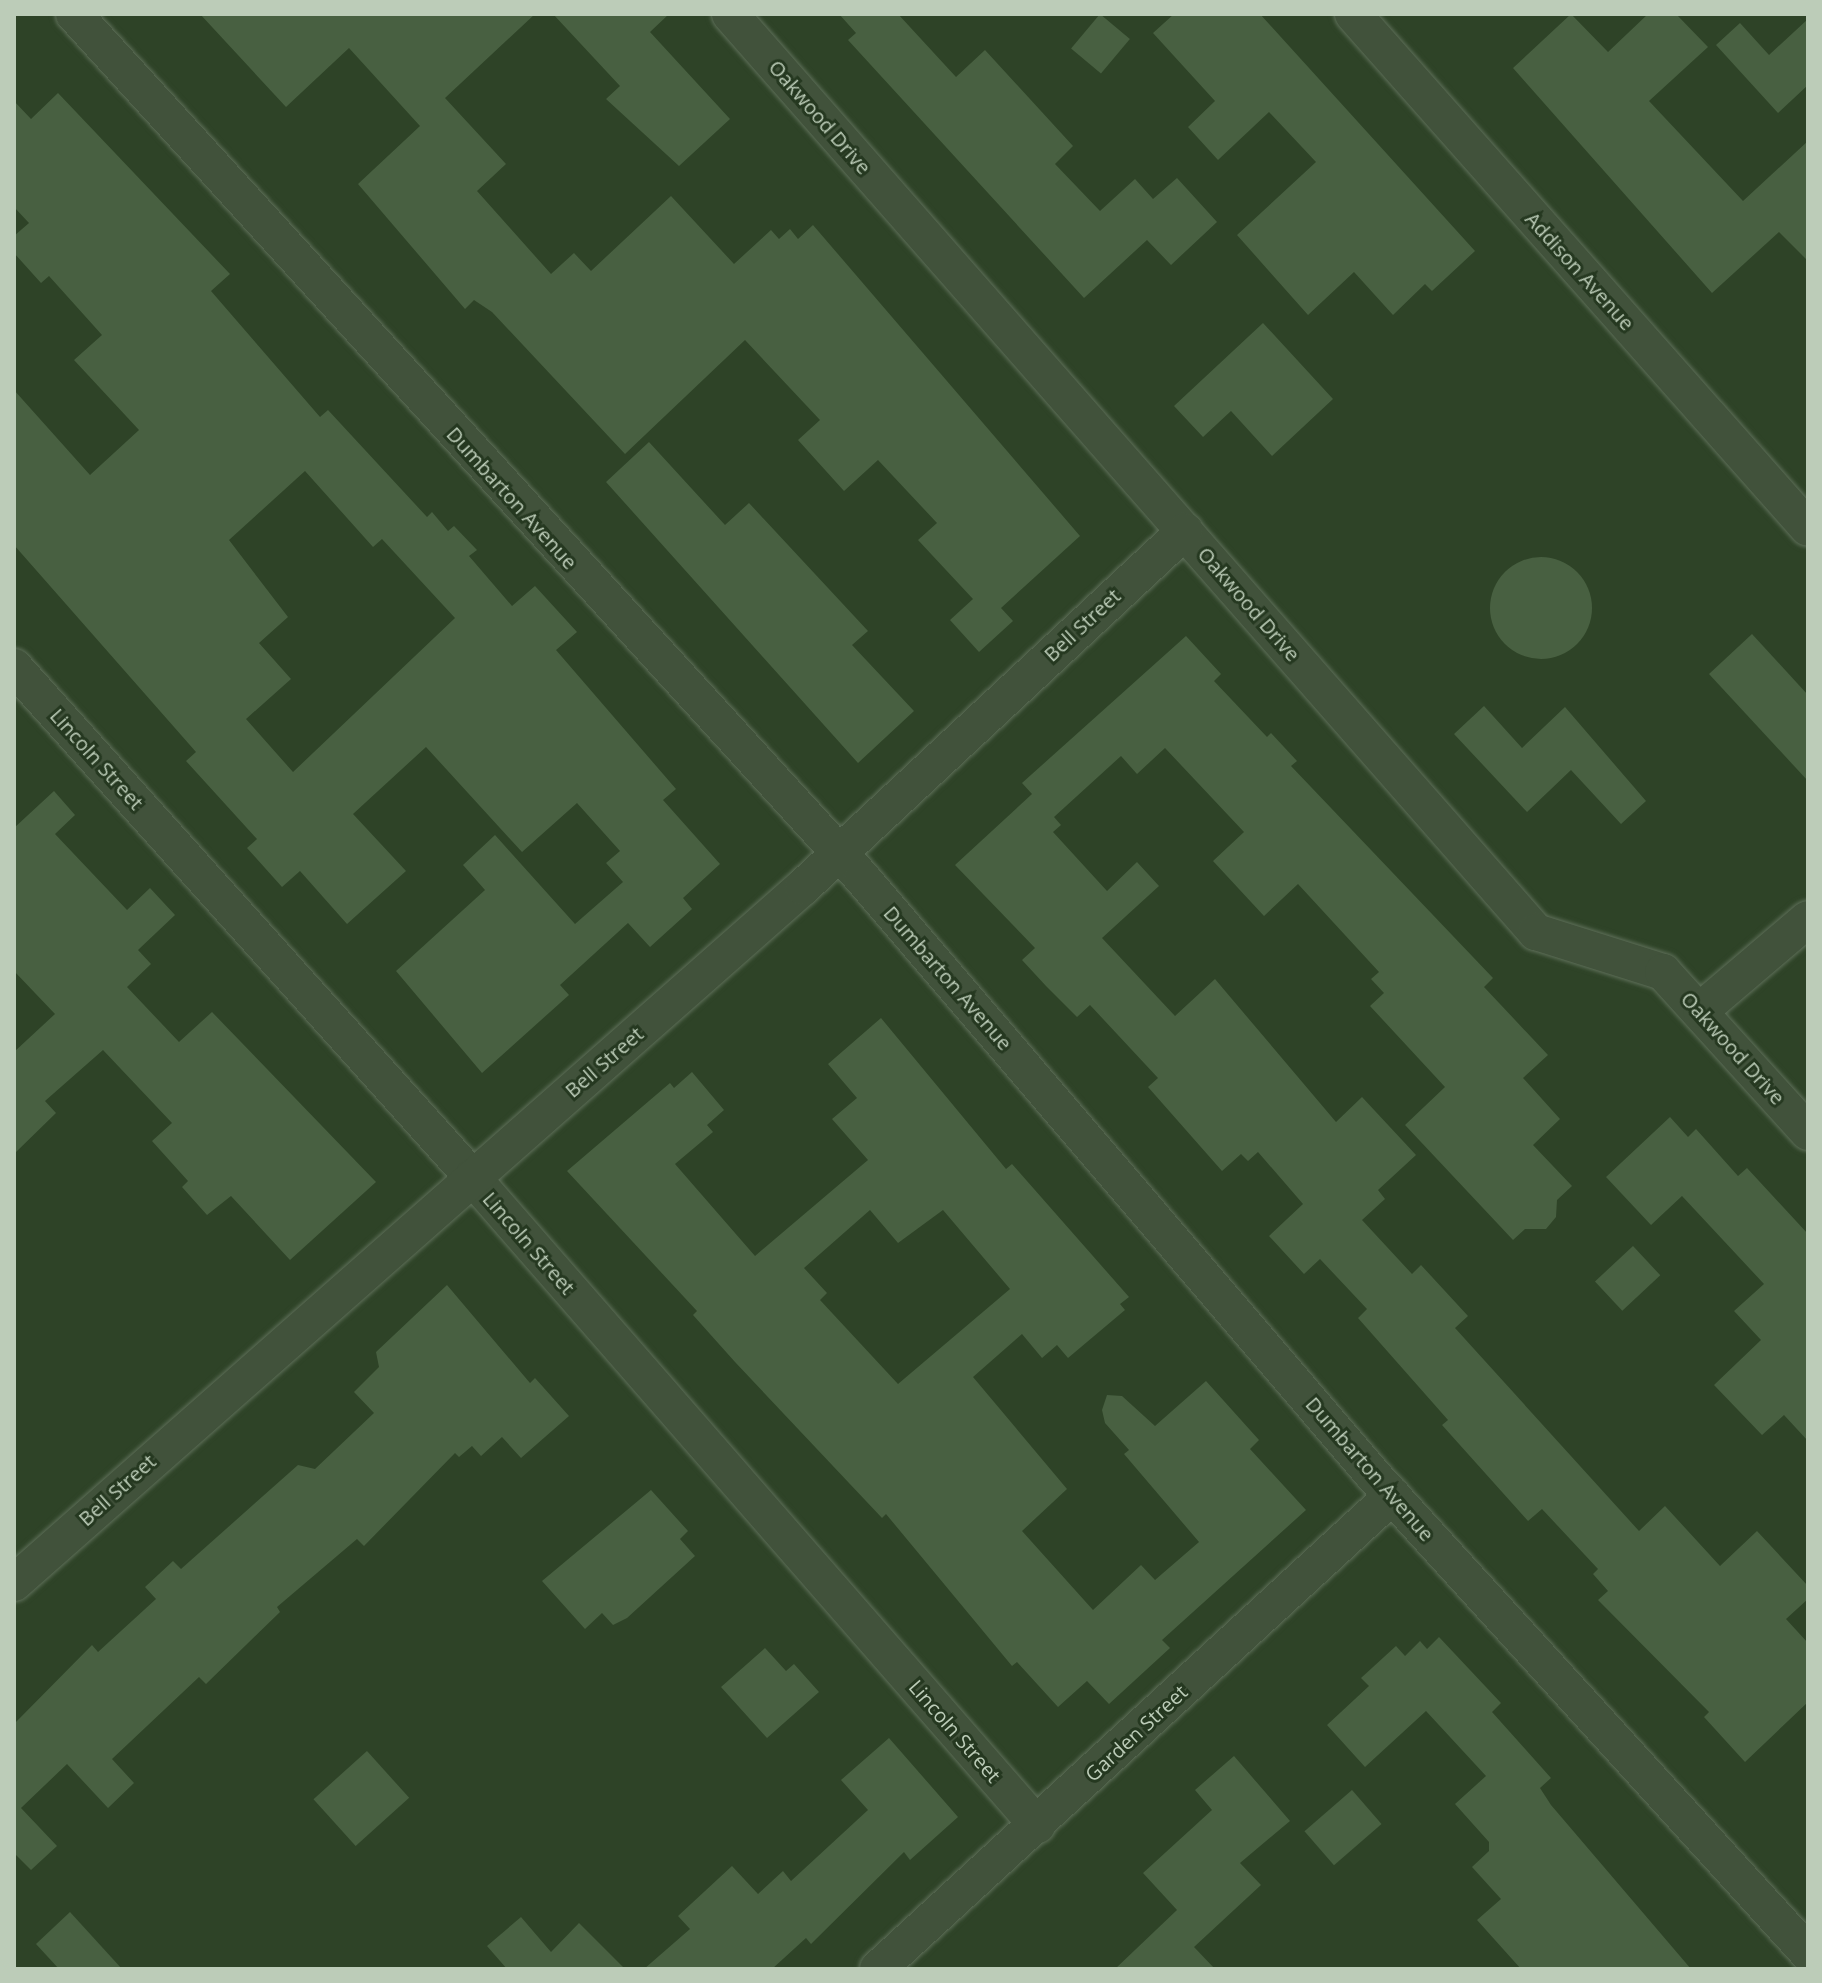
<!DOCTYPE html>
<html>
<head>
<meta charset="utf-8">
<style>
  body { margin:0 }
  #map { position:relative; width:1822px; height:1983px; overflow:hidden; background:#2e4327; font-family:"Open Sans",sans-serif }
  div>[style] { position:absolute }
  .building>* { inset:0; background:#486041; transform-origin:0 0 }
  .round { border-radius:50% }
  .roads { filter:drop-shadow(0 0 2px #5e6f59) drop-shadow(0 0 2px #5e6f59) }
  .street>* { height:36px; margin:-18px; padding:0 18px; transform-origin:18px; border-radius:18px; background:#41523b }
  span { translate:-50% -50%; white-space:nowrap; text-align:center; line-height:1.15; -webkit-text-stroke:6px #253820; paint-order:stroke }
  .street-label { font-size:20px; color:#bcccb8 }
  .frame { position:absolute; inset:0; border:16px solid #bcccb8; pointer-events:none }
</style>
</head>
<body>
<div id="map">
  <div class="building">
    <i style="clip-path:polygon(200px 14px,535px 14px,445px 98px,506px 164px,477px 191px,551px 274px,574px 253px,591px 271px,671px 196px,734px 264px,771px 230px,779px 239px,790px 229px,798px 239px,813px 225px,1080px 536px,1001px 608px,1013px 621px,979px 652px,950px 620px,973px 599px,918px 540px,937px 523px,878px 460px,844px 491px,798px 440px,820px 420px,745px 340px,625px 454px,492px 312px,474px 300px,465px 309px,358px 184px,420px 126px,349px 48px,286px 107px)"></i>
    <i style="clip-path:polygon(553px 14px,669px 14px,650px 32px,730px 119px,679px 166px,606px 99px,620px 86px)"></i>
    <i style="clip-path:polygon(839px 14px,898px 14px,956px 77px,985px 50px,1073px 146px,1055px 164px,1100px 211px,1135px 179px,1153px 199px,1177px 178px,1217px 222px,1171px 265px,1147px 240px,1084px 298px,848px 40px,856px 33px)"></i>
    <i style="left:1100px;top:14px;width:39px;height:45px;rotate:40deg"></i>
    <i style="clip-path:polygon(1174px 14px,1260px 14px,1475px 251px,1432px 291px,1425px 284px,1393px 315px,1354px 272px,1308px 315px,1237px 235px,1316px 162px,1269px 112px,1218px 160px,1188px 127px,1215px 101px,1153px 33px)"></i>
    <i style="clip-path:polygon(1571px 14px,1608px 52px,1648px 14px,1676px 14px,1708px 47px,1649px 101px,1743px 201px,1808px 141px,1808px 261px,1779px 232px,1712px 293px,1513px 68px)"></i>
    <i style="clip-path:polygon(1808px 19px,1808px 85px,1778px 113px,1716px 45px,1740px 23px,1769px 55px)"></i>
    <i style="clip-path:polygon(evenodd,58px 93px,230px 274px,211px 291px,320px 417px,328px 410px,427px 517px,432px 512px,448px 531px,454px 526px,477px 550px,469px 556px,512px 606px,535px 586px,577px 632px,556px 650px,676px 789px,663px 800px,720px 864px,683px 898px,692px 909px,650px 947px,628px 923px,560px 985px,569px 995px,482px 1073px,396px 971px,485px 890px,463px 865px,495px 835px,575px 924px,623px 882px,606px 863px,620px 851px,577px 803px,522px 852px,426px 747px,353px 814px,406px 871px,347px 924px,300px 871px,282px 887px,247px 848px,257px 839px,186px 761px,196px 752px,14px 545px,14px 390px,90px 475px,139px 430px,74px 360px,102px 335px,49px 276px,41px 283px,14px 253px,14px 236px,29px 223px,14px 207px,14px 101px,31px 119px,58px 93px,305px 471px,373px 547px,382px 539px,455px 618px,293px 772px,246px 719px,291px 679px,259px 643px,288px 617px,229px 540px,305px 471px)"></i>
    <i style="clip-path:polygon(1263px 323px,1333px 399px,1272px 456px,1231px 411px,1203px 437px,1174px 406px)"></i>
    <i style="clip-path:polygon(649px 442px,725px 525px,749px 503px,868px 631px,852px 645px,914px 711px,858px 763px,606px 482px)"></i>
    <i class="round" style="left:1490px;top:557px;width:102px;height:102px"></i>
    <i style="clip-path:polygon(1752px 634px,1808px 695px,1808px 781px,1709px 674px)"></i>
    <i style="clip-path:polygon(1186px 636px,1221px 674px,1214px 681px,1267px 737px,1271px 733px,1297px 761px,1291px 766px,1493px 978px,1484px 987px,1548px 1055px,1523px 1078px,1560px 1119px,1533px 1145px,1572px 1186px,1557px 1200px,1556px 1217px,1546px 1229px,1525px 1229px,1513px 1240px,1405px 1125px,1445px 1087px,1370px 1006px,1384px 993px,1371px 979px,1379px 972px,1298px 884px,1264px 916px,1213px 861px,1244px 832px,1165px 748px,1137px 774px,1121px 756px,1054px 817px,1061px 825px,1053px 832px,1107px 891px,1137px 862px,1159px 886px,1102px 938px,1175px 1016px,1215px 979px,1336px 1122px,1362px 1097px,1416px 1155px,1378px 1190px,1385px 1199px,1362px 1220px,1412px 1274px,1421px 1265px,1468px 1316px,1455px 1328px,1639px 1531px,1665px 1506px,1720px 1566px,1757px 1531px,1808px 1586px,1808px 1599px,1786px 1619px,1808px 1643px,1808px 1702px,1745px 1762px,1704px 1717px,1709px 1712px,1598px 1600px,1608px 1591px,1593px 1574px,1598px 1569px,1542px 1509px,1528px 1521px,1442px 1425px,1448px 1420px,1358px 1318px,1367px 1309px,1320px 1259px,1304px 1274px,1269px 1236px,1303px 1204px,1258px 1152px,1248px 1161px,1241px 1154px,1222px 1171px,1148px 1087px,1158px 1078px,1090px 1005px,1077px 1017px,1046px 986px,1022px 960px,1035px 948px,955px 865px,1032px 794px,1022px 783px)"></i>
    <i style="clip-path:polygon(1484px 706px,1522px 748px,1565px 707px,1646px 801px,1621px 824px,1571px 770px,1527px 812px,1454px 734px)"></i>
    <i style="clip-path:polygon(54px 791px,75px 815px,55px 834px,127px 910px,150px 888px,175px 915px,138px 950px,151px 964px,127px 987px,179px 1042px,212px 1012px,376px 1182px,290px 1260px,231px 1196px,207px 1215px,182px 1187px,188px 1181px,152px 1141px,172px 1123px,103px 1050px,45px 1101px,56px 1113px,14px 1154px,14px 1052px,55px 1014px,14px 971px,14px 828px)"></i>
    <i style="clip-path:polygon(evenodd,881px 1018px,1006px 1169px,1012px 1164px,1129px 1297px,1120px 1304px,1125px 1310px,1068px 1358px,1057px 1345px,1042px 1358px,1022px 1334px,973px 1377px,1067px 1489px,1022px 1531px,1093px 1610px,1141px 1565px,1155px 1580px,1199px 1542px,1124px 1454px,1129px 1450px,1105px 1423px,1102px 1410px,1107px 1395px,1122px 1396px,1155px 1426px,1206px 1381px,1259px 1440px,1250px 1449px,1306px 1510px,1162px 1640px,1170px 1648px,1109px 1704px,1087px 1681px,1058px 1707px,1017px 1662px,1012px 1666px,886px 1514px,882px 1518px,735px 1362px,693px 1315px,697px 1311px,567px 1171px,670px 1083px,674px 1088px,692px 1072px,724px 1110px,707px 1125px,713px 1132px,675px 1164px,755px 1256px,868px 1160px,832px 1119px,857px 1098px,828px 1064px,881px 1018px,870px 1210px,898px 1243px,943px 1210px,1010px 1289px,898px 1384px,820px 1300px,827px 1293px,804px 1268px,870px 1210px)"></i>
    <i style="clip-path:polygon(1670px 1117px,1688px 1137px,1696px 1129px,1738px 1176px,1747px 1168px,1808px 1234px,1808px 1441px,1784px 1415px,1762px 1435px,1714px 1385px,1761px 1340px,1734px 1311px,1764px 1284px,1682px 1196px,1651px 1225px,1606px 1177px)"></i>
    <i style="left:1633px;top:1246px;width:40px;height:52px;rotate:47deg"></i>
    <i style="clip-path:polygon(447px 1285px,530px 1383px,535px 1378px,569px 1416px,521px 1458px,502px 1437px,481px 1456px,472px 1446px,459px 1457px,455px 1453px,364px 1546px,357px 1539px,277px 1607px,280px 1612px,206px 1684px,199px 1677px,112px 1759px,134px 1783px,108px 1808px,67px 1764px,21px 1808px,57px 1846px,31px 1870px,14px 1853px,14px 1724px,92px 1645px,98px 1652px,156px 1599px,145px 1587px,173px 1561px,181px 1569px,298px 1465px,315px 1469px,374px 1413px,354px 1392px,379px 1367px,376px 1352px)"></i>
    <i style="clip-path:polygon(651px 1490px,688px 1531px,680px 1539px,695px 1556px,627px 1618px,613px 1625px,602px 1613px,585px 1629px,542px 1581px)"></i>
    <i style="clip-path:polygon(1439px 1637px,1501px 1703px,1492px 1712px,1551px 1778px,1540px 1788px,1551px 1805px,1691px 1969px,1521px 1969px,1477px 1920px,1501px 1899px,1472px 1867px,1489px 1851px,1489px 1842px,1455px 1804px,1486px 1776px,1426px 1711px,1365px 1767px,1327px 1725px,1369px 1686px,1361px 1678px,1396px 1646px,1405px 1656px,1420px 1641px,1427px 1649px)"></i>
    <i style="clip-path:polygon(765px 1648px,786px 1671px,794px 1664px,819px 1692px,767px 1738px,721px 1687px)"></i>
    <i style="clip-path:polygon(889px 1738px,958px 1817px,910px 1860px,904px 1852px,811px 1944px,806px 1938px,772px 1969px,644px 1969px,690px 1929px,678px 1916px,732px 1866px,758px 1894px,783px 1871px,791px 1881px,868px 1810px,841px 1780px)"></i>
    <i style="left:367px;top:1751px;width:63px;height:72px;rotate:48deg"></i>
    <i style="clip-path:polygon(1234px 1756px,1290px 1821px,1240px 1863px,1261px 1885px,1194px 1947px,1215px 1969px,1115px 1969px,1177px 1910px,1143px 1873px,1212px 1810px,1195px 1790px)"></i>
    <i style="left:1352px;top:1790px;width:45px;height:63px;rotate:49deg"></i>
    <i style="clip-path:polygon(70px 1912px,122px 1969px,59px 1969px,36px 1944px)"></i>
    <i style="clip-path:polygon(521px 1917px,551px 1952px,579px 1923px,625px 1969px,507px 1969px,487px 1946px)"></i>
  </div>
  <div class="roads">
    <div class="street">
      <i style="left:74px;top:14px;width:1169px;rotate:47.63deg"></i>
      <i style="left:862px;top:878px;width:787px;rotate:49.43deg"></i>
      <i style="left:1374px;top:1476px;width:645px;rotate:47.7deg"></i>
      <i style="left:730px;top:14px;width:1222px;rotate:48.72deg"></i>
      <i style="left:1536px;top:932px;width:133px;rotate:17.5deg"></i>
      <i style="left:1663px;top:972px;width:216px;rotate:47.8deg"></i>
      <i style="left:1353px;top:14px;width:686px;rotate:48.48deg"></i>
      <i style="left:14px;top:667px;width:685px;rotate:48.07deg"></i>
      <i style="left:472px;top:1177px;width:860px;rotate:48.91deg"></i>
      <i style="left:1701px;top:1010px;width:140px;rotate:-40.4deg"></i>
      <i style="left:14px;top:1583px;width:1052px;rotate:-41.42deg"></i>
      <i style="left:803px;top:887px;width:522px;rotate:-42.98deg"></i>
      <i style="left:878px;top:1969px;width:699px;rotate:-42.62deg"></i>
    </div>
  </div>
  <div class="street-label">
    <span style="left:820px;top:117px;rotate:49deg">Oakwood Drive</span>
    <span style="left:1580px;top:271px;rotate:48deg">Addison Avenue</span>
    <span style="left:512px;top:498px;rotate:48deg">Dumbarton Avenue</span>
    <span style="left:1249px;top:604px;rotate:49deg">Oakwood Drive</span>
    <span style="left:1082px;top:625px;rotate:-43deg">Bell Street</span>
    <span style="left:97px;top:759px;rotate:48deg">Lincoln Street</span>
    <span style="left:948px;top:978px;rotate:49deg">Dumbarton Avenue</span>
    <span style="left:1733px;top:1048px;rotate:48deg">Oakwood Drive</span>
    <span style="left:604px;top:1062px;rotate:-41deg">Bell Street</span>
    <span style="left:529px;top:1243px;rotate:49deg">Lincoln Street</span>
    <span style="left:1370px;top:1469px;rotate:49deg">Dumbarton Avenue</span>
    <span style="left:117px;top:1490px;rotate:-42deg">Bell Street</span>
    <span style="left:955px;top:1731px;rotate:49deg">Lincoln Street</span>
    <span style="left:1136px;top:1733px;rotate:-43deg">Garden Street</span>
  </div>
  <div class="frame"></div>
</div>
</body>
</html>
